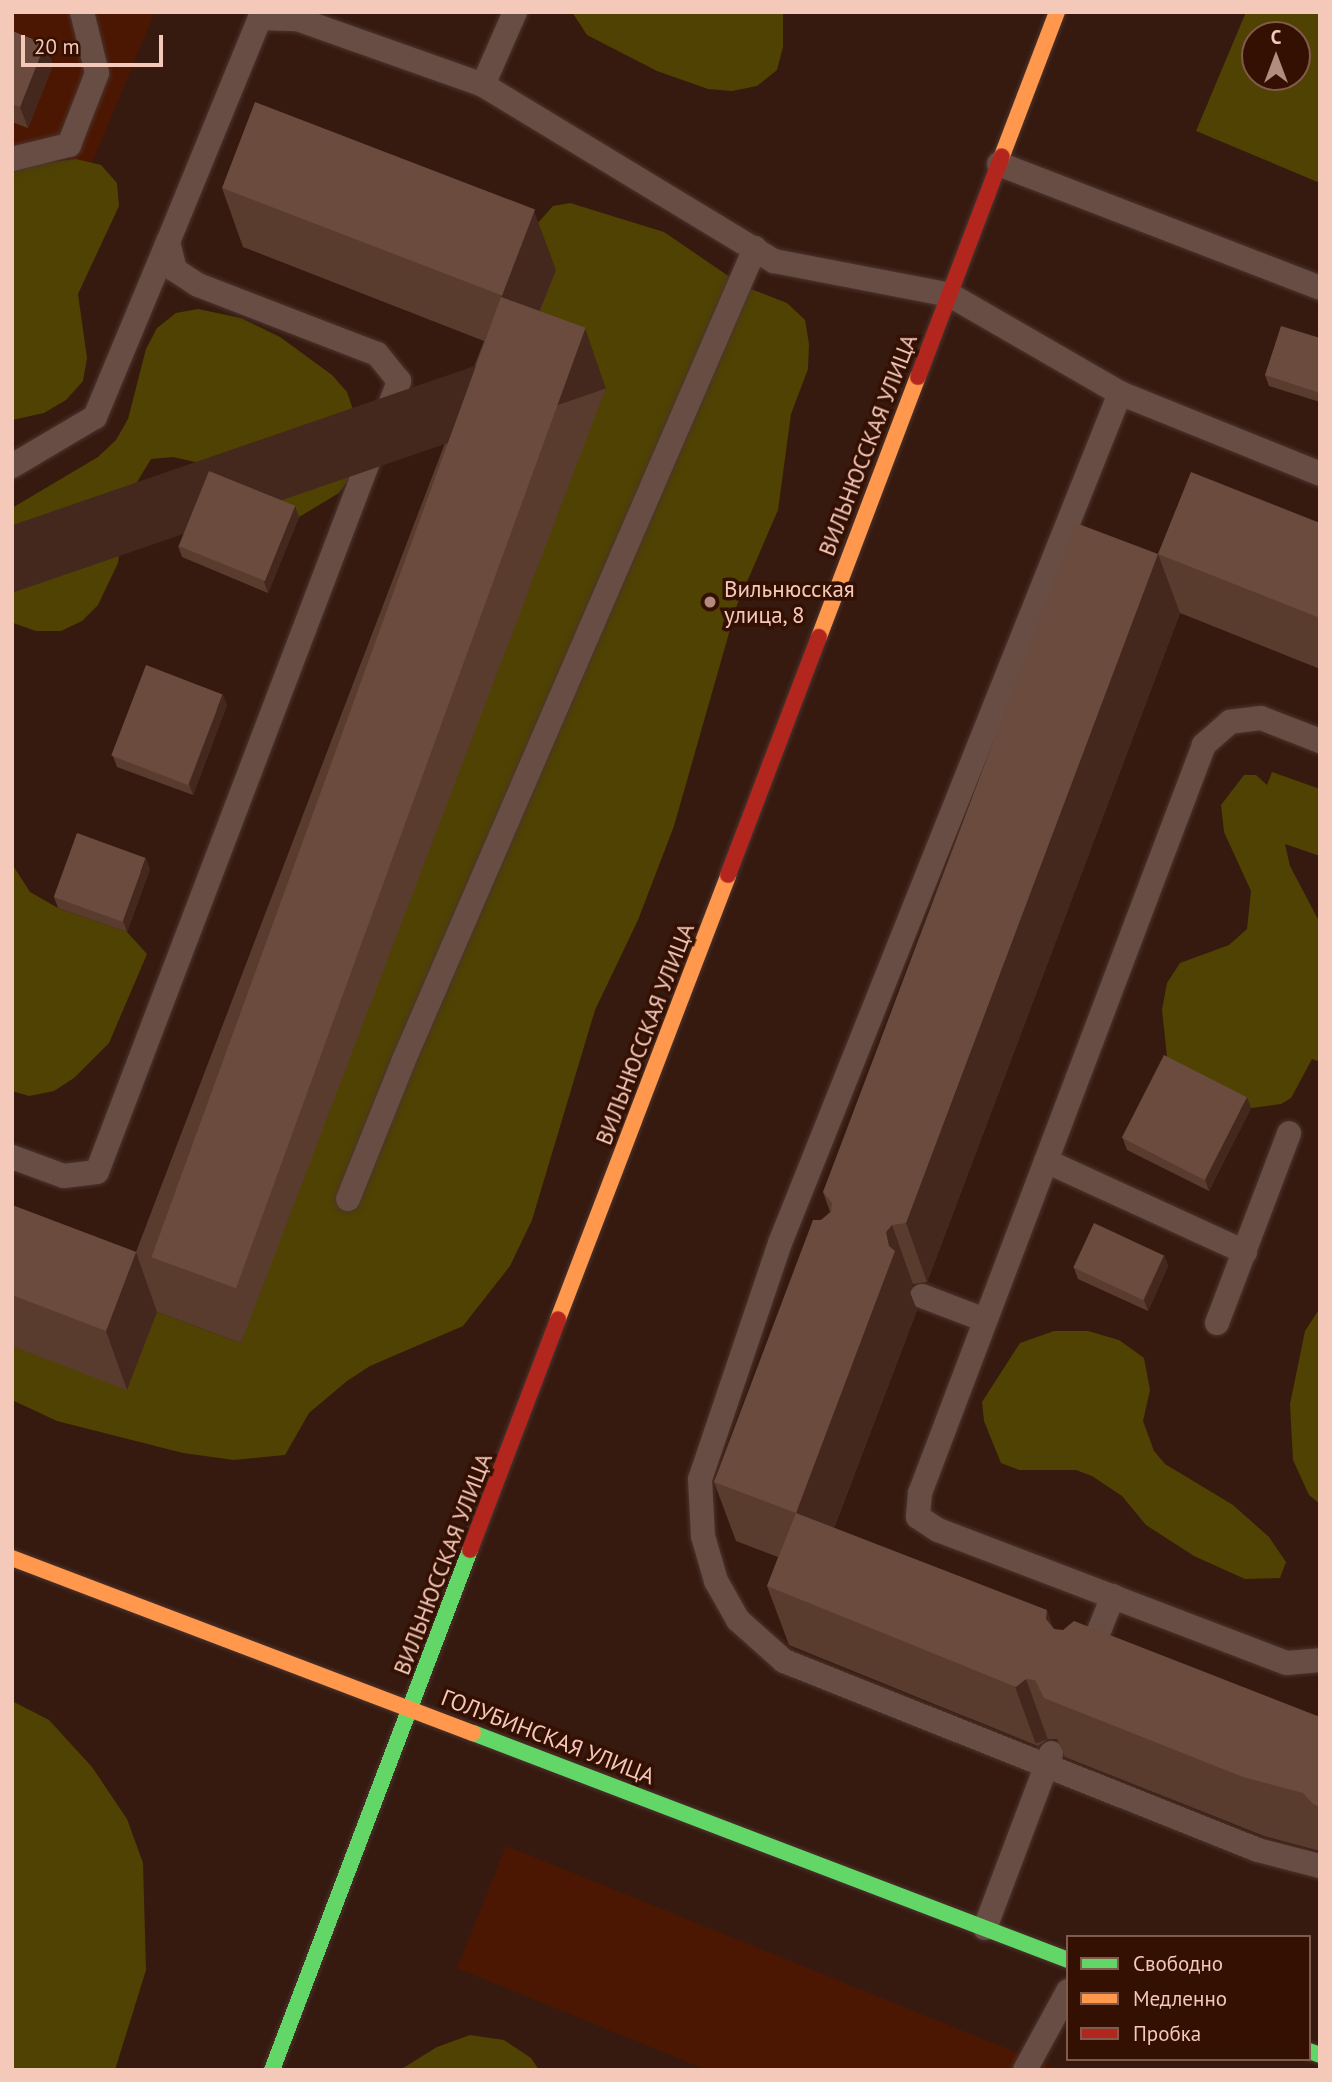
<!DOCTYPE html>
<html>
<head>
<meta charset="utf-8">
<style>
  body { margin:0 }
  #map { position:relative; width:1332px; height:2082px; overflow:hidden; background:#361a10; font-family:"PT Sans",sans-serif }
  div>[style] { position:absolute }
  .built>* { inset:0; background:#4c1702 }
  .green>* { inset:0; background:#4f4202 }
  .roads { filter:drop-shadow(0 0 2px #4b342d) drop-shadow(0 0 2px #4b342d) }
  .lane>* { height:24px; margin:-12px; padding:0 12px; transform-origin:12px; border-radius:12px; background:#674d44 }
  .fast>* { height:16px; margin:-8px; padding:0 8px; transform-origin:8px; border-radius:8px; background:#63d668 }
  .slow>* { height:16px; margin:-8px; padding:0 8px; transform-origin:8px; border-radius:8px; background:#ff974d }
  .jam>* { height:16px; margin:-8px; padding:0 8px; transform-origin:8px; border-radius:8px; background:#b3261e }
  .wall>* { inset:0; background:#5a3c2f }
  .shaded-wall>* { inset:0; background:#44281d; transform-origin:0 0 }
  .building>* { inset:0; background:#6a4b3e; transform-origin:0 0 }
  .dots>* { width:19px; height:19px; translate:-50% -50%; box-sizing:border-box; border:4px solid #341003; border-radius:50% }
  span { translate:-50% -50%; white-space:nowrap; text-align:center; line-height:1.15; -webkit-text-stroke:7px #341003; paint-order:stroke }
  .street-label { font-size:23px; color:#f4c9ba }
  .poi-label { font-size:23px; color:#f4c9ba }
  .left { translate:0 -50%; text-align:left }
  .frame { position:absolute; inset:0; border:14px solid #f4c9ba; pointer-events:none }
  .legend { position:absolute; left:1066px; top:1935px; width:245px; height:126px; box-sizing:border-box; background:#341003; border:2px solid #815a4c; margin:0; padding:9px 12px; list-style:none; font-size:21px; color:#f4c9ba }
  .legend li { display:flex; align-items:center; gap:14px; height:35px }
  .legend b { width:35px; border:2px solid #815a4c }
  .north { position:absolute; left:1241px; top:21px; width:70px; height:70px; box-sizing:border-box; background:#341003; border:2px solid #815a4c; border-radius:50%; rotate:0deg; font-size:19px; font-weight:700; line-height:28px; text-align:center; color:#f4c9ba }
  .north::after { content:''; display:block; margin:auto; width:24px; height:32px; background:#b28c7e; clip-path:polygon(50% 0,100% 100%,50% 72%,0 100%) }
  .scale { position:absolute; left:21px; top:35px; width:142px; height:32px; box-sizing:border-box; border:4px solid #f4c9ba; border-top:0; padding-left:9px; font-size:21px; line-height:24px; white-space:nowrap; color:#f4c9ba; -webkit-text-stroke:5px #341003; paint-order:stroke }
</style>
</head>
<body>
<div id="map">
  <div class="built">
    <i style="clip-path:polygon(12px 12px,155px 12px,59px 242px,12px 276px)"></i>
    <i style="clip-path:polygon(506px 1846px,1060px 2070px,707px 2070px,457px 1968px)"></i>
  </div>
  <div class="green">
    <i style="clip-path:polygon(572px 12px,783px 12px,783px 47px,777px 70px,757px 86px,732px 91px,708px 89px,657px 71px,587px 35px)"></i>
    <i style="clip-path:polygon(evenodd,1246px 12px,1320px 12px,1320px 183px,1196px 131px,1246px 12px,1255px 35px,1297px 35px,1297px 77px,1255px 77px,1255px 35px)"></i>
    <i style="clip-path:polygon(76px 159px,101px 165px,117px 183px,119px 206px,78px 294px,87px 358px,83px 381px,66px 400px,44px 413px,12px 420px,12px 167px)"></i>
    <i style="clip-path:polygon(570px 203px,664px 232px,743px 286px,787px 303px,805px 320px,809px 344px,808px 369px,791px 414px,778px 510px,737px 605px,674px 826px,638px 920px,595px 1010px,532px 1220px,510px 1266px,463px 1326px,370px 1366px,347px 1381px,309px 1413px,285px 1455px,234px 1460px,183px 1453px,57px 1421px,12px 1400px,12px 1346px,157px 1312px,241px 1343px,522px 356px,536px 225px,553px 206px)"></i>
    <i style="clip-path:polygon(198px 309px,241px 318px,280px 337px,332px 375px,347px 392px,361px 433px,362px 455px,352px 475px,339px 493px,299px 517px,213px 482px,195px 462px,173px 457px,151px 459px,128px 497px,118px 563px,98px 605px,82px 621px,61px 631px,36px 631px,13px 623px,12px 508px,98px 457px,116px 440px,128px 419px,146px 349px,157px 328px,176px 313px)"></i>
    <i style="clip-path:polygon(1272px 772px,1320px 789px,1320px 856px,1285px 844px,1290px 866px,1320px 923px,1320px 1062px,1312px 1059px,1291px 1098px,1281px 1104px,1252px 1108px,1168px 1066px,1162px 1010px,1167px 983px,1180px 963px,1229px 945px,1247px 929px,1251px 891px,1224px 832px,1221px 805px,1244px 775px,1256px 775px,1267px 785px)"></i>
    <i style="clip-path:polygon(12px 864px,30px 892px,58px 908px,127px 932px,147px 954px,109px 1043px,74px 1078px,54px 1091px,29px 1096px,12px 1091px)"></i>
    <i style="clip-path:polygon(1320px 1308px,1320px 1504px,1309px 1495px,1293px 1460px,1290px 1404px,1305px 1331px)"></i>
    <i style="clip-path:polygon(1054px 1331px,1088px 1331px,1119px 1340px,1144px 1358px,1150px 1390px,1143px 1421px,1154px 1451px,1165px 1464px,1233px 1505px,1269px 1537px,1286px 1562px,1280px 1578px,1245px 1579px,1194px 1556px,1146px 1525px,1122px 1496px,1092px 1476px,1076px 1470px,1019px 1470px,1001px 1463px,984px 1421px,982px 1402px,1020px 1343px)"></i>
    <i style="clip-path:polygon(12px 1701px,49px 1720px,92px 1767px,127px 1819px,143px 1863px,146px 1970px,115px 2070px,12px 2070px)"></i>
    <i style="clip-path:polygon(470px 2035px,504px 2040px,531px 2058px,539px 2070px,400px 2070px,437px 2047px)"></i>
  </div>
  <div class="roads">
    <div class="lane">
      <i style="left:483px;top:85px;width:80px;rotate:-66.3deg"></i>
      <i style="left:12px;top:159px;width:59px;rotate:-13.8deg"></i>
      <i style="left:69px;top:145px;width:77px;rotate:-68.7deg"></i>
      <i style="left:97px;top:73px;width:63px;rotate:-103.8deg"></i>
      <i style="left:999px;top:164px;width:344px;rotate:21.1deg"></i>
      <i style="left:1120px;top:393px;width:216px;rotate:22deg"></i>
      <i style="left:12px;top:466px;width:96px;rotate:-30.6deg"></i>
      <i style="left:95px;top:417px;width:190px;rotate:-67.4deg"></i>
      <i style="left:1320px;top:741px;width:63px;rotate:-158.7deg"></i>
      <i style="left:1261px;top:718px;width:31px;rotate:173deg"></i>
      <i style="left:1230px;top:722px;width:35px;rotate:139deg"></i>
      <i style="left:1204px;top:745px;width:800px;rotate:110.79deg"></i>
      <i style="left:920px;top:1493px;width:24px;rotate:95deg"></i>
      <i style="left:918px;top:1517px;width:24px;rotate:33deg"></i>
      <i style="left:938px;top:1530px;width:373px;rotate:20.9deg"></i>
      <i style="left:1287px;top:1663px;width:33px;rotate:-5deg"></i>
      <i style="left:12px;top:1157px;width:55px;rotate:20.1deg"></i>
      <i style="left:64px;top:1176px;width:33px;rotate:-7deg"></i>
      <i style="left:97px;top:1172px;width:847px;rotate:-69.1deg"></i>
      <i style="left:399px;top:381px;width:35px;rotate:-129deg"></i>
      <i style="left:377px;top:354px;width:192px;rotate:-158.9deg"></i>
      <i style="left:198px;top:285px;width:27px;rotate:-147deg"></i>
      <i style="left:175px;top:270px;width:29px;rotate:-104deg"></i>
      <i style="left:168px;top:242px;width:242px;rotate:-67.7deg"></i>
      <i style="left:260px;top:18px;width:37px;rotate:2deg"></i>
      <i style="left:297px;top:19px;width:197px;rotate:19.5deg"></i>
      <i style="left:483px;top:85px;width:340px;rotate:31.2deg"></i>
      <i style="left:774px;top:261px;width:179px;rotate:10.9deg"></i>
      <i style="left:950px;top:295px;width:196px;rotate:30deg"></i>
      <i style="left:1120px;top:393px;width:915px;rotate:111.8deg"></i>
      <i style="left:780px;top:1243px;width:249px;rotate:108.7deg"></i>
      <i style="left:700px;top:1479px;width:57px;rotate:87deg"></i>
      <i style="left:703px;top:1536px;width:47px;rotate:73.9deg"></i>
      <i style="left:716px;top:1581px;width:45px;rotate:60.6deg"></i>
      <i style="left:738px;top:1620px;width:62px;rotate:41.7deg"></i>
      <i style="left:784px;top:1661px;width:510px;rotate:21.74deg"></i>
      <i style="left:1258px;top:1850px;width:64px;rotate:14.5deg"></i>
      <i style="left:1046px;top:1161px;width:219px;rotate:24.6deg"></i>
      <i style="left:348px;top:1199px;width:148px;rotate:-68.1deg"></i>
      <i style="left:403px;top:1062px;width:887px;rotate:-66.61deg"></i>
      <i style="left:922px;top:1296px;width:67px;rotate:20.9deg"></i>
      <i style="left:1217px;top:1323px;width:203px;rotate:-69.2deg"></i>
      <i style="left:1087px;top:1661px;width:70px;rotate:-68.2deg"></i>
      <i style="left:985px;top:1928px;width:187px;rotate:-69.3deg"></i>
      <i style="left:1025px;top:2070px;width:90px;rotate:-61.4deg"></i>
    </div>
    <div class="fast">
      <i style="left:473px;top:1733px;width:637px;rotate:20.88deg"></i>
      <i style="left:1309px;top:2051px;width:12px;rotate:20deg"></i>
      <i style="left:272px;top:2070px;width:556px;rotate:-69.15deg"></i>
    </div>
    <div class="slow">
      <i style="left:1002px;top:156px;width:154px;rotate:-69.1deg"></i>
      <i style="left:819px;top:637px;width:278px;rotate:-69.2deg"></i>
      <i style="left:558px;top:1319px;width:475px;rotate:-69deg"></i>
      <i style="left:12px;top:1558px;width:493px;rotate:20.8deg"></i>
    </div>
    <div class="jam">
      <i style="left:918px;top:377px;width:236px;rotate:-69.2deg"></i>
      <i style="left:728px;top:875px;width:255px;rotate:-69.1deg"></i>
      <i style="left:470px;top:1550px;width:247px;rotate:-69.1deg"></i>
    </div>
  </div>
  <div class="wall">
    <i style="clip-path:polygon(12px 31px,45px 44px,53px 65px,28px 128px,12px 122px)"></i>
    <i style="clip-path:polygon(222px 188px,556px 270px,540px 312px,606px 388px,241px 1343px,157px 1312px,127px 1390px,12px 1346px,12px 1205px,136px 1252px,484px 341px,243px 247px)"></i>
    <i style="clip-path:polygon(1320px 338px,1320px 402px,1269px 386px,1265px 375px)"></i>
    <i style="clip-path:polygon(295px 506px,299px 517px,268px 593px,182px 557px,178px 546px)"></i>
    <i style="clip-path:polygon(1320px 523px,1320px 669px,1180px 613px,927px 1282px,913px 1284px,909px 1290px,917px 1310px,834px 1528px,1053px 1627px,1054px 1629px,1320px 1717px,1320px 1851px,1264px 1836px,1065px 1757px,1057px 1739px,1048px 1739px,1038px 1746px,789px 1645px,767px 1586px,778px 1557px,736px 1541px,714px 1482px,821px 1220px,830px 1212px,823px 1192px,1158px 554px)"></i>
    <i style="clip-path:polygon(227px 705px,193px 795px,117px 767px,113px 756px)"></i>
    <i style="clip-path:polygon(150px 869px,127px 932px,58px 908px,54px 897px)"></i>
    <i style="clip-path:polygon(1251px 1108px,1209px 1191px,1127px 1150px,1123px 1139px)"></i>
    <i style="clip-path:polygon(1164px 1255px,1168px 1266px,1148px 1311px,1078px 1279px,1074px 1268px)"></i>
  </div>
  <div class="shaded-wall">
    <i style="clip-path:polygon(45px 44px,53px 65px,28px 128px,20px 107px)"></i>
    <i style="clip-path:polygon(534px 211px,556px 270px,522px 356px,501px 297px)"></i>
    <i style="left:585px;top:328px;width:64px;height:1023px;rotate:71deg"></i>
    <i style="clip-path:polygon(295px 506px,299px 517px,268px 593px,264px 582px)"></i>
    <i style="clip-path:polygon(1158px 554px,1180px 613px,927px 1282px,906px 1223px)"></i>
    <i style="clip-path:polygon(223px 694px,227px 705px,193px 795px,189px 784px)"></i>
    <i style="clip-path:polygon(146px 858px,150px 869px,127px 932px,123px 921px)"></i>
    <i style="clip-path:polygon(1247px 1097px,1251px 1108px,1209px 1191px,1205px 1180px)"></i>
    <i style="clip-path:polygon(892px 1225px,913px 1284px,909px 1290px,917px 1310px,817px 1572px,796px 1513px,886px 1232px)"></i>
    <i style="clip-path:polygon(136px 1252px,157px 1312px,127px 1390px,106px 1331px)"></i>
    <i style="clip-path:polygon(1164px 1255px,1168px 1266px,1148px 1311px,1144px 1300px)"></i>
    <i style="clip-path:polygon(1047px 1610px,1068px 1669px,1046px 1619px)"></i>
    <i style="left:1026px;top:1679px;width:64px;height:13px;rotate:70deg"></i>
  </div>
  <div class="building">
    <i style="clip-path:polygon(12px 31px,45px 44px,20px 107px,12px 104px)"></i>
    <i style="left:255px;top:102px;width:300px;height:92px;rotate:21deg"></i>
    <i style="left:501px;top:297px;width:90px;height:1022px;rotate:20deg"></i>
    <i style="clip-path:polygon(1281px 326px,1320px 338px,1320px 393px,1265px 375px)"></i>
    <i style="left:209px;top:471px;width:93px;height:81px;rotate:22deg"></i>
    <i style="clip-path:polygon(1191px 472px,1320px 523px,1320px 618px,1158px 554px)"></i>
    <i style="clip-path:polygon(1076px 523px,1158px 554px,906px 1223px,892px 1225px,886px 1232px,889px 1246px,895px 1251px,796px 1513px,714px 1482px,813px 1220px,821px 1220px,831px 1212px,832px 1203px,823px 1192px)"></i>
    <i style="left:146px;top:665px;width:82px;height:97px;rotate:21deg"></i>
    <i style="left:77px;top:833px;width:73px;height:68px;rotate:20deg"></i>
    <i style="left:1164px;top:1055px;width:93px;height:93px;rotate:27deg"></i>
    <i style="clip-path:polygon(12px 1205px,136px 1252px,106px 1331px,12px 1295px)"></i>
    <i style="left:1094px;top:1223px;width:77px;height:49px;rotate:25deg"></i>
    <i style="clip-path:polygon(796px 1513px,1047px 1610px,1046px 1619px,1054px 1629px,1063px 1630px,1074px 1621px,1320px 1717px,1320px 1807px,1313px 1804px,1303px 1793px,1243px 1777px,1044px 1698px,1035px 1680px,1026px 1679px,1016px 1687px,767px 1586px)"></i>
  </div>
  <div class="dots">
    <i style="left:710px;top:602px;background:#b28c7e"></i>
  </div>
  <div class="street-label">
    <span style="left:868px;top:445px;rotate:-69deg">ВИЛЬНЮССКАЯ УЛИЦА</span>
    <span style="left:645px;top:1034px;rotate:-69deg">ВИЛЬНЮССКАЯ УЛИЦА</span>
    <span style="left:443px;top:1564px;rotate:-69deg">ВИЛЬНЮССКАЯ УЛИЦА</span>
    <span style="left:548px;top:1737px;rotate:21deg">ГОЛУБИНСКАЯ УЛИЦА</span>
  </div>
  <div class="poi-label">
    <span class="left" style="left:724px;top:602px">Вильнюсская<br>улица, 8</span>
  </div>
  <div class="frame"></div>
  <ul class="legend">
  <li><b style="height:9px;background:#63d668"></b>Свободно</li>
  <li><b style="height:9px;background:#ff974d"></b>Медленно</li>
  <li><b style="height:9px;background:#b3261e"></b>Пробка</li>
  </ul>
  <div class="north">С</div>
  <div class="scale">20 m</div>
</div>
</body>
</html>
